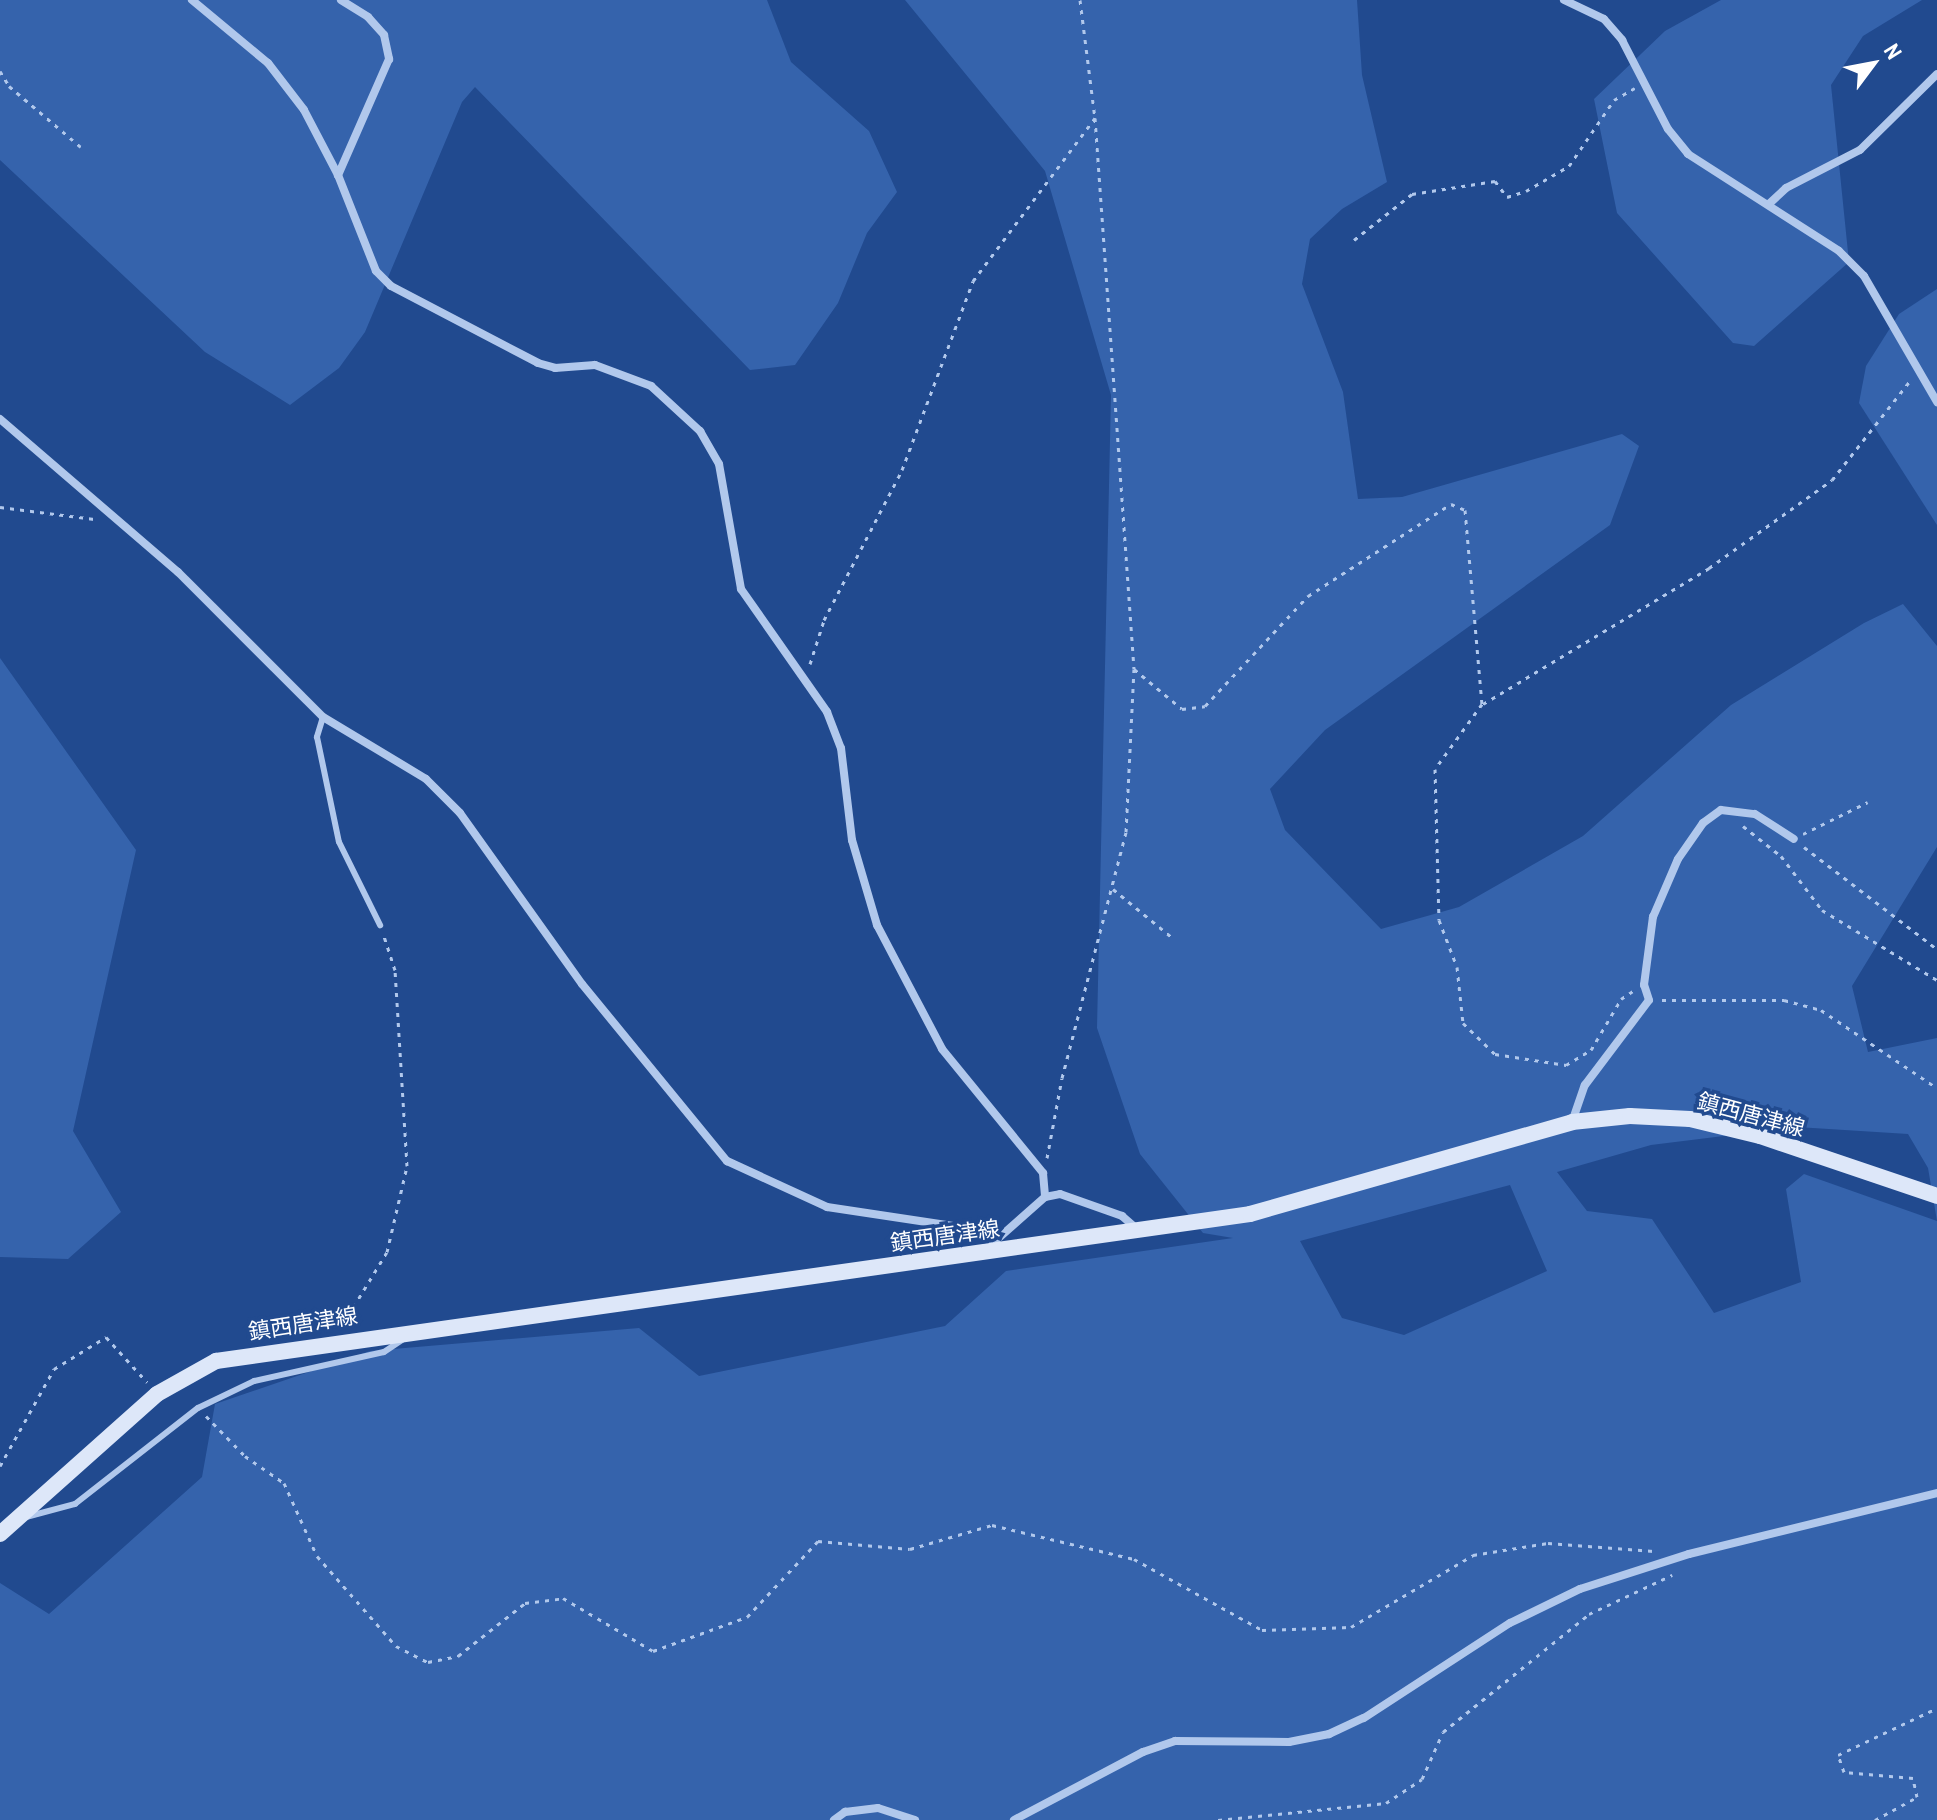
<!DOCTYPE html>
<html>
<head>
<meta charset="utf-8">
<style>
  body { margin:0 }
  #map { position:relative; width:1937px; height:1820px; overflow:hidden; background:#214a8f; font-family:"Archivo Narrow","Noto Sans JP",sans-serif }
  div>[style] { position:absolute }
  .green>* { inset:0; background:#3563ac }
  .path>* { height:3px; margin-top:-1.5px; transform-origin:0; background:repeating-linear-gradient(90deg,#b1c8ec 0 4px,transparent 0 10px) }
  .lane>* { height:6px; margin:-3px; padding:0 3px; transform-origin:3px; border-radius:3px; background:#b1c8ec }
  .street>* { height:8px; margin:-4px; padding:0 4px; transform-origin:4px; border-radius:4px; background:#b1c8ec }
  .secondary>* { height:16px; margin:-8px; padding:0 8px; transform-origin:8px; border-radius:8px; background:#dde7f9 }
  span { translate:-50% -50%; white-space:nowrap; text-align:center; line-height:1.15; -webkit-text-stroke:7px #214a8f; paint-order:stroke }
  .street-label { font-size:22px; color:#fff }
  .north { position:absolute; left:1833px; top:24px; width:80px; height:80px; -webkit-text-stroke:6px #214a8f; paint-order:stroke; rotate:58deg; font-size:22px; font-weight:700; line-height:32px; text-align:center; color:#fff }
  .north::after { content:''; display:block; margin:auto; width:28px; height:36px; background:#fff; clip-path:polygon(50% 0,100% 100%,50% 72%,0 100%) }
</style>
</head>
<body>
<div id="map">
  <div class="green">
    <i style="clip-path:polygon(0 0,767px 0,791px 62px,869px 131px,897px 192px,867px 233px,838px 303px,795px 365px,750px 370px,475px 87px,462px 102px,365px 332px,339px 368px,290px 405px,205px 352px,0 160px)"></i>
    <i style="clip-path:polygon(evenodd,905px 0,1357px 0,1362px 75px,1387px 182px,1342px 209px,1310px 239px,1302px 284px,1343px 392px,1358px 499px,1402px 497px,1622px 434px,1639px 446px,1610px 525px,1325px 730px,1270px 789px,1285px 830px,1381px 929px,1459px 907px,1583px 836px,1731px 705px,1864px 623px,1903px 604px,1937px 646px,1937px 847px,1852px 986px,1868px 1052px,1937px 1038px,1937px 1820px,0 1820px,0 1583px,49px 1614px,202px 1477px,215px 1404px,370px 1351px,639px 1328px,699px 1376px,945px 1326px,1006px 1271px,1233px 1238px,1203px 1233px,1140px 1154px,1097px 1028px,1111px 395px,1045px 171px,905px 0,1797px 1127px,1908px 1134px,1928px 1168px,1937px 1221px,1804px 1174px,1786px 1189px,1801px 1282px,1714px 1313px,1652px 1219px,1587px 1211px,1557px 1172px,1651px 1145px,1797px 1127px,905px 0,1510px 1185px,1547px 1271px,1404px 1335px,1342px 1318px,1300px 1241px,1510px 1185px)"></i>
    <i style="clip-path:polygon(1721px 0,1922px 0,1863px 36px,1831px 85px,1849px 262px,1754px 346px,1733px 343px,1617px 213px,1594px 99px,1665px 31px)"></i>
    <i style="clip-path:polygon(1937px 289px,1937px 525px,1859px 403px,1866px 366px,1899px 314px)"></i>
    <i style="clip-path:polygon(0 658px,136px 850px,73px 1131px,121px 1212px,68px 1259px,0 1257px)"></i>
  </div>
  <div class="path">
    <i style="left:1080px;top:0;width:119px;rotate:82.8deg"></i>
    <i style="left:1095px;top:118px;width:552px;rotate:85.95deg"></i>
    <i style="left:0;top:71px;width:17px;rotate:59deg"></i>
    <i style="left:9px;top:86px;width:94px;rotate:40.3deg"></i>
    <i style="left:1354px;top:240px;width:74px;rotate:-38.4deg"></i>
    <i style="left:1412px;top:194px;width:84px;rotate:-8.9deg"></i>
    <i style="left:1495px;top:181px;width:20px;rotate:53deg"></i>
    <i style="left:1507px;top:197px;width:20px;rotate:-18deg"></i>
    <i style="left:1526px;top:191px;width:50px;rotate:-30.2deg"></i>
    <i style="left:1569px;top:166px;width:80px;rotate:-55.7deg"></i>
    <i style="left:1614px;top:100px;width:24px;rotate:-30deg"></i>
    <i style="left:0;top:507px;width:95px;rotate:7.3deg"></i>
    <i style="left:810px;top:664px;width:46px;rotate:-72.3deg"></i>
    <i style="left:824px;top:620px;width:169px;rotate:-62.5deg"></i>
    <i style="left:902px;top:470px;width:202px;rotate:-69.4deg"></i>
    <i style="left:973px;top:281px;width:204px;rotate:-53.2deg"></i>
    <i style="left:1483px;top:704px;width:264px;rotate:-31deg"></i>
    <i style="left:1709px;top:568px;width:151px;rotate:-35.6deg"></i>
    <i style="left:1832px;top:480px;width:125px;rotate:-51.8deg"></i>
    <i style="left:1743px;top:826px;width:48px;rotate:38.3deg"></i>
    <i style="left:1781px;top:856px;width:68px;rotate:52.8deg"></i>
    <i style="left:1822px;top:910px;width:135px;rotate:31.3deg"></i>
    <i style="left:1803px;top:834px;width:72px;rotate:-26.2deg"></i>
    <i style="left:1804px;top:847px;width:168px;rotate:37.5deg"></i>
    <i style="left:1113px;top:889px;width:79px;rotate:39.3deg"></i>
    <i style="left:1662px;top:1000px;width:122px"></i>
    <i style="left:1784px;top:1000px;width:38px;rotate:15deg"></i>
    <i style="left:1821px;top:1010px;width:140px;rotate:33.9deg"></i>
    <i style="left:1047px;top:1158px;width:81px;rotate:-79.4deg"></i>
    <i style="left:1062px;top:1078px;width:254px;rotate:-75.4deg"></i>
    <i style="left:1126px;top:832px;width:163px;rotate:-87.2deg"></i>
    <i style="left:1134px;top:669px;width:62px;rotate:39.8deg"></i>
    <i style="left:1182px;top:709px;width:23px;rotate:-7deg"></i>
    <i style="left:1205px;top:706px;width:151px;rotate:-46.9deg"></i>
    <i style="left:1308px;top:596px;width:170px;rotate:-32.8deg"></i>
    <i style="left:1451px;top:504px;width:15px;rotate:23deg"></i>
    <i style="left:1465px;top:510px;width:195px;rotate:85deg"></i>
    <i style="left:1482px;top:704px;width:80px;rotate:125.9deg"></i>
    <i style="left:1435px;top:769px;width:151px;rotate:88.5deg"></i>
    <i style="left:1439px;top:920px;width:50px;rotate:69deg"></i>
    <i style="left:1457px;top:967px;width:56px;rotate:83.9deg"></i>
    <i style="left:1463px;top:1023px;width:45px;rotate:44.1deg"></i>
    <i style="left:1495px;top:1054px;width:72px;rotate:8.8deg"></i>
    <i style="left:1566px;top:1065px;width:29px;rotate:-31deg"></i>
    <i style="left:1591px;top:1050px;width:59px;rotate:-59.5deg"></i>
    <i style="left:1621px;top:999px;width:14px;rotate:-34deg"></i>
    <i style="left:343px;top:1324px;width:84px;rotate:-58.6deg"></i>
    <i style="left:387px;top:1252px;width:88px;rotate:-76.9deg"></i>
    <i style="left:407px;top:1166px;width:196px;rotate:-93.5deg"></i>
    <i style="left:395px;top:970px;width:36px;rotate:-108deg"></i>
    <i style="left:206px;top:1416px;width:56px;rotate:45.7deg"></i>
    <i style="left:245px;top:1456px;width:47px;rotate:34.7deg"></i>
    <i style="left:284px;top:1483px;width:80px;rotate:65.7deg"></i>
    <i style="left:317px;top:1556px;width:120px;rotate:48.7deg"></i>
    <i style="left:396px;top:1646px;width:36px;rotate:27deg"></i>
    <i style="left:428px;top:1662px;width:31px;rotate:-11deg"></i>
    <i style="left:458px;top:1656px;width:85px;rotate:-38.3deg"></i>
    <i style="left:525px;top:1603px;width:38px;rotate:-7deg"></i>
    <i style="left:563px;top:1598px;width:104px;rotate:30.5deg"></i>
    <i style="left:653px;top:1651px;width:100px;rotate:-19.9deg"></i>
    <i style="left:747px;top:1617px;width:104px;rotate:-46.9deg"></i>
    <i style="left:818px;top:1541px;width:92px;rotate:5deg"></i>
    <i style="left:910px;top:1549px;width:85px;rotate:-16.3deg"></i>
    <i style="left:992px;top:1525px;width:146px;rotate:13.5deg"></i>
    <i style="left:1134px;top:1559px;width:146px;rotate:29deg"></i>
    <i style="left:1262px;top:1630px;width:89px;rotate:-1.9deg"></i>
    <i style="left:1351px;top:1627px;width:142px;rotate:-30.5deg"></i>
    <i style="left:1473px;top:1555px;width:76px;rotate:-9.1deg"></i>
    <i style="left:1548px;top:1543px;width:106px;rotate:4.3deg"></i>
    <i style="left:0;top:1466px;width:111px;rotate:-60.9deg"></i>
    <i style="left:54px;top:1369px;width:61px;rotate:-31.6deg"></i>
    <i style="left:106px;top:1337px;width:61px;rotate:47.7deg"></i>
    <i style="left:1218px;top:1820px;width:169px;rotate:-5.8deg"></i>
    <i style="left:1386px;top:1803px;width:43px;rotate:-33.7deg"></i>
    <i style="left:1422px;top:1779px;width:51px;rotate:-65.9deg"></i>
    <i style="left:1443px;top:1732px;width:188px;rotate:-38.9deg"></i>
    <i style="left:1589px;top:1614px;width:92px;rotate:-25.2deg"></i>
    <i style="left:1875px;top:1820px;width:48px;rotate:-28.7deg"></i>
    <i style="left:1917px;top:1797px;width:19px;rotate:-102deg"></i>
    <i style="left:1913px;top:1778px;width:69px;rotate:-175deg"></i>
    <i style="left:1844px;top:1772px;width:18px;rotate:-109deg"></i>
    <i style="left:1838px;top:1755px;width:110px;rotate:-25.4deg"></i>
  </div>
  <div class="lane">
    <i style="left:323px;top:717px;width:21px;rotate:107deg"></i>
    <i style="left:317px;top:737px;width:107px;rotate:78.2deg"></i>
    <i style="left:339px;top:842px;width:93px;rotate:63.7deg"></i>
    <i style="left:26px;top:1517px;width:51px;rotate:-14.9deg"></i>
    <i style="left:75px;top:1504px;width:156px;rotate:-38deg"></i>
    <i style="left:198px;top:1408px;width:62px;rotate:-25.7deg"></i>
    <i style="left:254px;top:1381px;width:133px;rotate:-12.6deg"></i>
    <i style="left:384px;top:1352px;width:23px;rotate:-34deg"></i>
  </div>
  <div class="street">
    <i style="left:192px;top:0;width:99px;rotate:39.7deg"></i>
    <i style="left:268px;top:63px;width:59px;rotate:52.5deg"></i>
    <i style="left:304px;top:110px;width:73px;rotate:62.4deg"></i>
    <i style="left:341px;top:0;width:32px;rotate:32deg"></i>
    <i style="left:368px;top:17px;width:24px;rotate:48deg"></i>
    <i style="left:384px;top:35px;width:25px;rotate:78deg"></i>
    <i style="left:389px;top:59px;width:127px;rotate:113.7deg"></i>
    <i style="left:338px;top:175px;width:103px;rotate:68.4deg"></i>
    <i style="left:376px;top:271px;width:21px;rotate:45deg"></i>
    <i style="left:391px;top:286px;width:166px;rotate:27.6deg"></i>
    <i style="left:538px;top:363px;width:18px;rotate:16deg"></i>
    <i style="left:555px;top:368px;width:40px;rotate:-4.3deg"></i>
    <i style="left:595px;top:365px;width:60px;rotate:20.6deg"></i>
    <i style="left:651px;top:386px;width:67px;rotate:42.6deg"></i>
    <i style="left:700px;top:431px;width:38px;rotate:60deg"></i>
    <i style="left:719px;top:464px;width:127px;rotate:80deg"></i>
    <i style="left:741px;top:589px;width:150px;rotate:55deg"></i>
    <i style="left:827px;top:712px;width:39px;rotate:69deg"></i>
    <i style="left:841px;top:748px;width:93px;rotate:83.2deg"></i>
    <i style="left:852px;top:840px;width:89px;rotate:73.6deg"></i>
    <i style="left:877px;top:925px;width:140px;rotate:62.3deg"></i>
    <i style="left:942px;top:1049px;width:160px;rotate:50.8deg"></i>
    <i style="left:1043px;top:1173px;width:24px;rotate:85deg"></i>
    <i style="left:1564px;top:0;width:44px;rotate:25.4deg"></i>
    <i style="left:1604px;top:19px;width:28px;rotate:49deg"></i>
    <i style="left:1622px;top:40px;width:100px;rotate:62.7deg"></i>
    <i style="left:1668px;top:129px;width:32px;rotate:51deg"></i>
    <i style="left:1688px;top:154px;width:179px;rotate:32.7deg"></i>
    <i style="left:1839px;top:251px;width:35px;rotate:45deg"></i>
    <i style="left:1864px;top:276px;width:146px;rotate:59.9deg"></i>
    <i style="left:1770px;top:203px;width:22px;rotate:-43deg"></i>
    <i style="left:1786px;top:188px;width:83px;rotate:-27.2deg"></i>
    <i style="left:1860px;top:150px;width:108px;rotate:-44.6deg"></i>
    <i style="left:0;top:419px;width:235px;rotate:40.7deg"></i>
    <i style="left:178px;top:572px;width:205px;rotate:45deg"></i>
    <i style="left:323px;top:717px;width:120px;rotate:31deg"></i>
    <i style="left:426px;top:779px;width:48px;rotate:45deg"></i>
    <i style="left:460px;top:813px;width:210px;rotate:54.5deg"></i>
    <i style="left:582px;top:984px;width:229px;rotate:50.7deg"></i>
    <i style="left:727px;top:1161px;width:110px;rotate:24.7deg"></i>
    <i style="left:827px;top:1207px;width:161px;rotate:8.6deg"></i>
    <i style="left:986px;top:1231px;width:10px;rotate:45deg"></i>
    <i style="left:1572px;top:1122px;width:39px;rotate:-71deg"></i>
    <i style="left:1585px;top:1085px;width:106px;rotate:-53deg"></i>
    <i style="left:1649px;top:1000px;width:16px;rotate:-108deg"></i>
    <i style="left:1644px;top:985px;width:69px;rotate:-82.5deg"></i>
    <i style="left:1653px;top:917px;width:63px;rotate:-66.7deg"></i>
    <i style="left:1678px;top:859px;width:44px;rotate:-55.2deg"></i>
    <i style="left:1703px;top:823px;width:22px;rotate:-36deg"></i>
    <i style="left:1721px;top:810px;width:34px;rotate:7deg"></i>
    <i style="left:1755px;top:814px;width:46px;rotate:32.7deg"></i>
    <i style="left:993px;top:1243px;width:69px;rotate:-41.5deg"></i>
    <i style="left:1045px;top:1197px;width:15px;rotate:-11deg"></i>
    <i style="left:1060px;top:1194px;width:66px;rotate:19.5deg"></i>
    <i style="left:1122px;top:1216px;width:21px;rotate:41deg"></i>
    <i style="left:834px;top:1820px;width:14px;rotate:-36deg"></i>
    <i style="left:845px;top:1812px;width:33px;rotate:-7deg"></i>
    <i style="left:878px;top:1808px;width:39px;rotate:18deg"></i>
    <i style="left:1014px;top:1820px;width:146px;rotate:-27.8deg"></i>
    <i style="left:1143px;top:1752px;width:34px;rotate:-19deg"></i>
    <i style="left:1175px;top:1741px;width:114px;rotate:0.5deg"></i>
    <i style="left:1289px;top:1742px;width:41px;rotate:-11.3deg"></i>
    <i style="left:1329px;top:1734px;width:38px;rotate:-25deg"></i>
    <i style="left:1364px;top:1718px;width:174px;rotate:-33.1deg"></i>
    <i style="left:1510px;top:1623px;width:78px;rotate:-25.9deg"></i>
    <i style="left:1580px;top:1589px;width:114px;rotate:-17.8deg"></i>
    <i style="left:1689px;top:1554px;width:255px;rotate:-13.8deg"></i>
  </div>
  <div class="secondary">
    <i style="left:0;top:1534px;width:210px;rotate:-41.7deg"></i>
    <i style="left:157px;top:1394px;width:68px;rotate:-29.2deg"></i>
    <i style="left:216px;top:1361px;width:1044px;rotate:-8.09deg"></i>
    <i style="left:1250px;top:1214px;width:335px;rotate:-15.9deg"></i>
    <i style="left:1572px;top:1122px;width:58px;rotate:-5.9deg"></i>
    <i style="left:1630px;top:1116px;width:60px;rotate:2.9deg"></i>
    <i style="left:1690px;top:1119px;width:72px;rotate:13.7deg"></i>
    <i style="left:1760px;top:1136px;width:187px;rotate:18.7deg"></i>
  </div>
  <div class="street-label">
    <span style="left:1751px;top:1115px;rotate:15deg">鎮西唐津線</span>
    <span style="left:945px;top:1236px;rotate:-8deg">鎮西唐津線</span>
    <span style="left:303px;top:1324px;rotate:-9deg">鎮西唐津線</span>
  </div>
  <div class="north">N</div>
</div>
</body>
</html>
